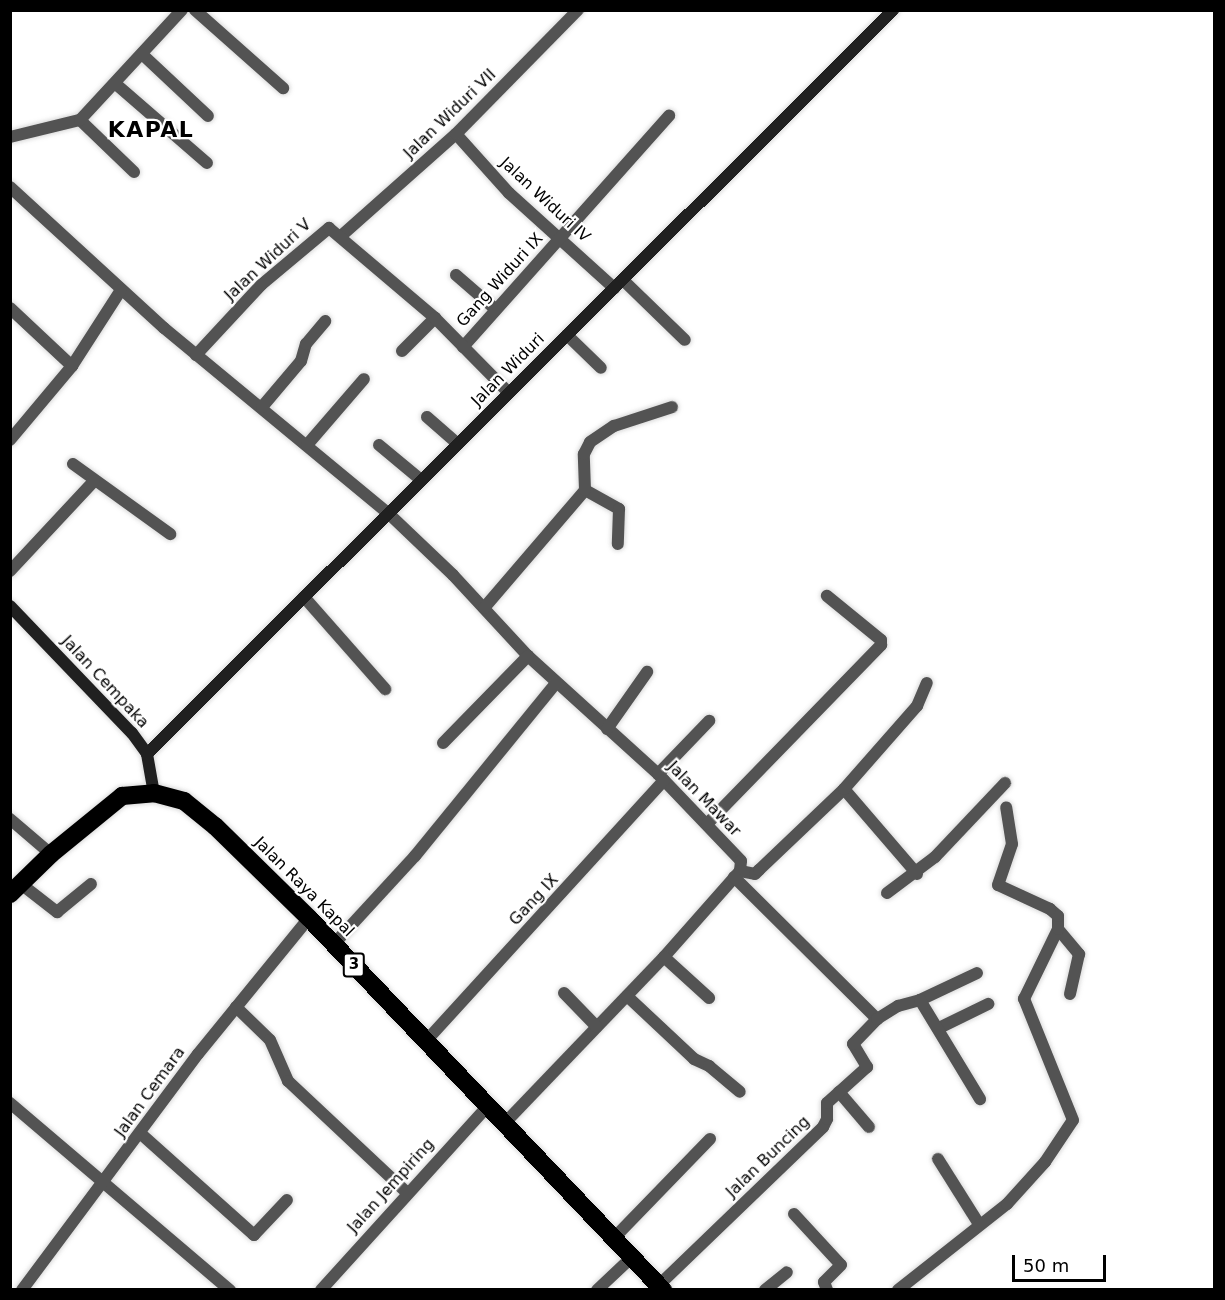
<!DOCTYPE html>
<html>
<head>
<meta charset="utf-8">
<style>
  body { margin:0 }
  #map { position:relative; width:1225px; height:1300px; overflow:hidden; background:#fff; font-family:"DejaVu Sans",sans-serif }
  div>[style] { position:absolute }
  .roads { filter:drop-shadow(0 0 2px #dbdbdb) drop-shadow(0 0 2px #dbdbdb) }
  .street>* { height:12px; margin:-6px; padding:0 6px; transform-origin:6px; border-radius:6px; background:#535353 }
  .secondary>* { height:12px; margin:-6px; padding:0 6px; transform-origin:6px; border-radius:6px; background:#202020 }
  .highway>* { height:18px; margin:-9px; padding:0 9px; transform-origin:9px; border-radius:9px; background:#000 }
  span { translate:-50% -50%; white-space:nowrap; text-align:center; line-height:1.15; -webkit-text-stroke:4.5px #fff; paint-order:stroke }
  .shield-label span { padding:2px 4px; background:#fff; border:2px solid; border-radius:4px; -webkit-text-stroke-width:0 }
  .shield-label { font-size:15px; color:#000; font-weight:700 }
  .street-label { font-size:16px; color:#000 }
  .district-label { font-size:22px; color:#000; font-weight:700; letter-spacing:1.5px }
  .frame { position:absolute; inset:0; border:12px solid #000; pointer-events:none }
  .scale { position:absolute; left:1012px; top:1255px; width:94px; height:27px; box-sizing:border-box; border:3px solid #000; border-top:0; padding-left:8px; font-size:18px; line-height:21px; white-space:nowrap; color:#000; -webkit-text-stroke:4px #fff; paint-order:stroke }
</style>
</head>
<body>
<div id="map">
  <div class="roads">
    <div class="street">
      <i style="left:195px;top:10px;width:118px;rotate:41.6deg"></i>
      <i style="left:143px;top:55px;width:89px;rotate:43.2deg"></i>
      <i style="left:117px;top:85px;width:119px;rotate:40.9deg"></i>
      <i style="left:80px;top:120px;width:75px;rotate:43.9deg"></i>
      <i style="left:456px;top:134px;width:79px;rotate:48.1deg"></i>
      <i style="left:509px;top:193px;width:142px;rotate:42.1deg"></i>
      <i style="left:10px;top:137px;width:72px;rotate:-13.7deg"></i>
      <i style="left:80px;top:120px;width:150px;rotate:-47.2deg"></i>
      <i style="left:10px;top:187px;width:209px;rotate:42.5deg"></i>
      <i style="left:164px;top:328px;width:291px;rotate:39.6deg"></i>
      <i style="left:388px;top:513px;width:90px;rotate:43.6deg"></i>
      <i style="left:453px;top:575px;width:110px;rotate:47.2deg"></i>
      <i style="left:528px;top:656px;width:176px;rotate:42.2deg"></i>
      <i style="left:658px;top:774px;width:120px;rotate:46.3deg"></i>
      <i style="left:741px;top:861px;width:10px;rotate:96deg"></i>
      <i style="left:740px;top:871px;width:115px;rotate:131.5deg"></i>
      <i style="left:664px;top:957px;width:230px;rotate:133.8deg"></i>
      <i style="left:341px;top:236px;width:154px;rotate:-41.6deg"></i>
      <i style="left:456px;top:134px;width:174px;rotate:-45.5deg"></i>
      <i style="left:456px;top:275px;width:50px;rotate:41deg"></i>
      <i style="left:623px;top:280px;width:86px;rotate:44.1deg"></i>
      <i style="left:10px;top:308px;width:85px;rotate:43.1deg"></i>
      <i style="left:567px;top:335px;width:47px;rotate:44.1deg"></i>
      <i style="left:463px;top:347px;width:310px;rotate:-48.3deg"></i>
      <i style="left:402px;top:351px;width:47px;rotate:-45deg"></i>
      <i style="left:196px;top:355px;width:96px;rotate:-47.1deg"></i>
      <i style="left:261px;top:285px;width:89px;rotate:-40deg"></i>
      <i style="left:329px;top:228px;width:139px;rotate:40.3deg"></i>
      <i style="left:435px;top:318px;width:105px;rotate:45.4deg"></i>
      <i style="left:262px;top:407px;width:60px;rotate:-49.7deg"></i>
      <i style="left:301px;top:361px;width:18px;rotate:-74deg"></i>
      <i style="left:306px;top:344px;width:30px;rotate:-50deg"></i>
      <i style="left:427px;top:417px;width:41px;rotate:41.1deg"></i>
      <i style="left:10px;top:440px;width:97px;rotate:-50deg"></i>
      <i style="left:72px;top:366px;width:90px;rotate:-57.2deg"></i>
      <i style="left:307px;top:445px;width:87px;rotate:-49.2deg"></i>
      <i style="left:379px;top:445px;width:55px;rotate:39.8deg"></i>
      <i style="left:73px;top:464px;width:120px;rotate:35.8deg"></i>
      <i style="left:585px;top:490px;width:39px;rotate:29deg"></i>
      <i style="left:619px;top:509px;width:35px;rotate:92deg"></i>
      <i style="left:10px;top:571px;width:123px;rotate:-47deg"></i>
      <i style="left:304px;top:597px;width:123px;rotate:48.6deg"></i>
      <i style="left:484px;top:608px;width:155px;rotate:-49.4deg"></i>
      <i style="left:585px;top:490px;width:36px;rotate:-92deg"></i>
      <i style="left:584px;top:454px;width:13px;rotate:-63deg"></i>
      <i style="left:590px;top:442px;width:29px;rotate:-34deg"></i>
      <i style="left:614px;top:426px;width:61px;rotate:-18.1deg"></i>
      <i style="left:607px;top:729px;width:70px;rotate:-54.9deg"></i>
      <i style="left:443px;top:743px;width:122px;rotate:-45.7deg"></i>
      <i style="left:658px;top:774px;width:74px;rotate:-46.1deg"></i>
      <i style="left:844px;top:789px;width:112px;rotate:49.3deg"></i>
      <i style="left:10px;top:819px;width:54px;rotate:40.5deg"></i>
      <i style="left:707px;top:824px;width:250px;rotate:-45.8deg"></i>
      <i style="left:881px;top:645px;width:5px;rotate:-90deg"></i>
      <i style="left:881px;top:640px;width:70px;rotate:-140.8deg"></i>
      <i style="left:740px;top:871px;width:15px;rotate:11deg"></i>
      <i style="left:755px;top:874px;width:6px;rotate:-45deg"></i>
      <i style="left:759px;top:870px;width:117px;rotate:-43.6deg"></i>
      <i style="left:844px;top:789px;width:111px;rotate:-48.7deg"></i>
      <i style="left:917px;top:706px;width:25px;rotate:-67deg"></i>
      <i style="left:734px;top:877px;width:202px;rotate:44.8deg"></i>
      <i style="left:21px;top:884px;width:46px;rotate:37.9deg"></i>
      <i style="left:57px;top:912px;width:44px;rotate:-39.5deg"></i>
      <i style="left:887px;top:893px;width:60px;rotate:-36.9deg"></i>
      <i style="left:935px;top:857px;width:102px;rotate:-46.6deg"></i>
      <i style="left:1058px;top:929px;width:33px;rotate:50deg"></i>
      <i style="left:1079px;top:954px;width:41px;rotate:102.7deg"></i>
      <i style="left:334px;top:944px;width:120px;rotate:-47.4deg"></i>
      <i style="left:415px;top:856px;width:223px;rotate:-50.8deg"></i>
      <i style="left:664px;top:957px;width:61px;rotate:42.3deg"></i>
      <i style="left:564px;top:993px;width:47px;rotate:45.9deg"></i>
      <i style="left:627px;top:996px;width:92px;rotate:43.2deg"></i>
      <i style="left:694px;top:1059px;width:17px;rotate:25deg"></i>
      <i style="left:709px;top:1066px;width:40px;rotate:40deg"></i>
      <i style="left:920px;top:1000px;width:63px;rotate:-25.3deg"></i>
      <i style="left:236px;top:1007px;width:47px;rotate:44.1deg"></i>
      <i style="left:270px;top:1040px;width:45px;rotate:66.3deg"></i>
      <i style="left:288px;top:1081px;width:162px;rotate:43.2deg"></i>
      <i style="left:939px;top:1028px;width:55px;rotate:-26.1deg"></i>
      <i style="left:426px;top:1041px;width:353px;rotate:-47.6deg"></i>
      <i style="left:839px;top:1092px;width:46px;rotate:49.4deg"></i>
      <i style="left:10px;top:1103px;width:289px;rotate:40.4deg"></i>
      <i style="left:140px;top:1133px;width:153px;rotate:41.8deg"></i>
      <i style="left:254px;top:1235px;width:48px;rotate:-46.7deg"></i>
      <i style="left:938px;top:1159px;width:77px;rotate:57.8deg"></i>
      <i style="left:794px;top:1214px;width:69px;rotate:47.3deg"></i>
      <i style="left:841px;top:1265px;width:24px;rotate:135deg"></i>
      <i style="left:824px;top:1282px;width:9px;rotate:69deg"></i>
      <i style="left:614px;top:1238px;width:138px;rotate:-45.9deg"></i>
      <i style="left:659px;top:1285px;width:228px;rotate:-43.9deg"></i>
      <i style="left:823px;top:1127px;width:9px;rotate:-63deg"></i>
      <i style="left:827px;top:1119px;width:16px;rotate:-90deg"></i>
      <i style="left:827px;top:1103px;width:54px;rotate:-42deg"></i>
      <i style="left:867px;top:1067px;width:27px;rotate:-121deg"></i>
      <i style="left:853px;top:1044px;width:35px;rotate:-46deg"></i>
      <i style="left:877px;top:1019px;width:25px;rotate:-32deg"></i>
      <i style="left:898px;top:1006px;width:23px;rotate:-15deg"></i>
      <i style="left:920px;top:1000px;width:116px;rotate:58.8deg"></i>
      <i style="left:22px;top:1290px;width:294px;rotate:-53.3deg"></i>
      <i style="left:198px;top:1054px;width:176px;rotate:-50.8deg"></i>
      <i style="left:321px;top:1290px;width:248px;rotate:-47.8deg"></i>
      <i style="left:597px;top:1290px;width:48px;rotate:-43.3deg"></i>
      <i style="left:765px;top:1290px;width:28px;rotate:-39deg"></i>
      <i style="left:898px;top:1290px;width:139px;rotate:-38.3deg"></i>
      <i style="left:1007px;top:1204px;width:57px;rotate:-47.9deg"></i>
      <i style="left:1045px;top:1162px;width:50px;rotate:-56.3deg"></i>
      <i style="left:1073px;top:1120px;width:131px;rotate:-112deg"></i>
      <i style="left:1024px;top:999px;width:78px;rotate:-64.1deg"></i>
      <i style="left:1058px;top:929px;width:13px;rotate:-90deg"></i>
      <i style="left:1058px;top:916px;width:11px;rotate:-139deg"></i>
      <i style="left:1050px;top:909px;width:57px;rotate:-155.2deg"></i>
      <i style="left:998px;top:885px;width:43px;rotate:-71.1deg"></i>
      <i style="left:1012px;top:844px;width:37px;rotate:-99deg"></i>
    </div>
    <div class="secondary">
      <i style="left:10px;top:606px;width:176px;rotate:46.2deg"></i>
      <i style="left:132px;top:733px;width:26px;rotate:54deg"></i>
      <i style="left:147px;top:754px;width:40px;rotate:80deg"></i>
      <i style="left:147px;top:754px;width:1054px;rotate:-44.92deg"></i>
    </div>
    <div class="highway">
      <i style="left:10px;top:894px;width:57px;rotate:-44.3deg"></i>
      <i style="left:51px;top:854px;width:92px;rotate:-39.2deg"></i>
      <i style="left:122px;top:796px;width:32px;rotate:-5deg"></i>
      <i style="left:154px;top:793px;width:31px;rotate:15deg"></i>
      <i style="left:184px;top:801px;width:40px;rotate:39deg"></i>
      <i style="left:215px;top:826px;width:132px;rotate:44.4deg"></i>
      <i style="left:309px;top:918px;width:514px;rotate:46.42deg"></i>
    </div>
  </div>
  <div class="shield-label">
    <span style="left:354px;top:965px">3</span>
  </div>
  <div class="street-label">
    <span style="left:450px;top:114px;rotate:-44deg">Jalan Widuri VII</span>
    <span style="left:545px;top:200px;rotate:43deg">Jalan Widuri IV</span>
    <span style="left:268px;top:260px;rotate:-43deg">Jalan Widuri V</span>
    <span style="left:500px;top:280px;rotate:-48deg">Gang Widuri IX</span>
    <span style="left:508px;top:370px;rotate:-45deg">Jalan Widuri</span>
    <span style="left:105px;top:682px;rotate:47deg">Jalan Cempaka</span>
    <span style="left:704px;top:799px;rotate:46deg">Jalan Mawar</span>
    <span style="left:304px;top:887px;rotate:45deg">Jalan Raya Kapal</span>
    <span style="left:534px;top:900px;rotate:-47deg">Gang IX</span>
    <span style="left:150px;top:1092px;rotate:-54deg">Jalan Cemara</span>
    <span style="left:768px;top:1157px;rotate:-44deg">Jalan Buncing</span>
    <span style="left:391px;top:1186px;rotate:-48deg">Jalan Jempiring</span>
  </div>
  <div class="district-label">
    <span style="left:151px;top:130px">KAPAL</span>
  </div>
  <div class="frame"></div>
  <div class="scale">50 m</div>
</div>
</body>
</html>
